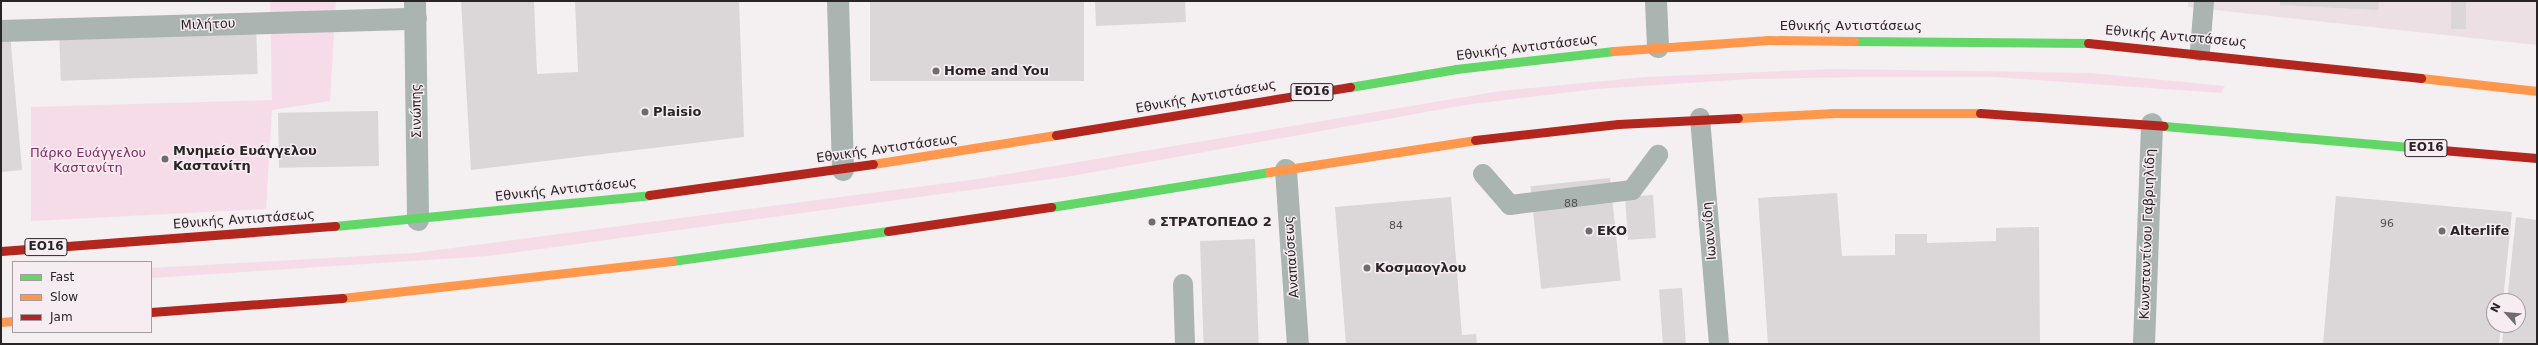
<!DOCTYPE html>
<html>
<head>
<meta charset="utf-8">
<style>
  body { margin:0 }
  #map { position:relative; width:2538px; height:345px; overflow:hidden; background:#f4eff1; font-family:"DejaVu Sans",sans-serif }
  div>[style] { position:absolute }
  .built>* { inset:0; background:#ece0e5 }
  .green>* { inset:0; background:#f6dce8 }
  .building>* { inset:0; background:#dbd6d8; transform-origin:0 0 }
  .lane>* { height:20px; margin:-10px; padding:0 10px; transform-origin:10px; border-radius:10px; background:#aab4b0 }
  .street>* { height:22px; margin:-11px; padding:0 11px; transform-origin:11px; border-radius:11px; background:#aab4b0 }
  .fast>* { height:9px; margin:-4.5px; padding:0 4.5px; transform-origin:4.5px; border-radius:4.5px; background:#63d668 }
  .slow>* { height:9px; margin:-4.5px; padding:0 4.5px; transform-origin:4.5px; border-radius:4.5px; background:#ff974d }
  .jam>* { height:9px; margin:-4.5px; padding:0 4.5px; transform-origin:4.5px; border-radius:4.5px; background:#b3261e }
  .dots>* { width:11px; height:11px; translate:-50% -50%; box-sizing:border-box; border:2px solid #f7ecf1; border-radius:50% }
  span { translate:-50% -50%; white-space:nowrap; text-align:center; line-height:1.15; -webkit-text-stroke:3px #f7ecf1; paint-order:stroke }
  .number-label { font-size:11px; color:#565153 }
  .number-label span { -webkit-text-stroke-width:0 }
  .shield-label span { padding:1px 3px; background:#f7ecf1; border:1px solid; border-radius:3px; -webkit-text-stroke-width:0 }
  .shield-label { font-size:12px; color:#292527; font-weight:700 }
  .street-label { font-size:13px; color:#292527 }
  .poi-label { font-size:13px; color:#292527; font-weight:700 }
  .left { translate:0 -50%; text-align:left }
  .park-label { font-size:13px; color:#872b62 }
  .frame { position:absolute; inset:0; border:2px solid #292527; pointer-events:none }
  .legend { position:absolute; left:12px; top:261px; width:140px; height:72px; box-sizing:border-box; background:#f7ecf1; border:1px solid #a59ca0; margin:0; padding:5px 7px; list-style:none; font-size:12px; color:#292527 }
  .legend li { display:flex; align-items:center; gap:8px; height:20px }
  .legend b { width:20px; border:1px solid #a59ca0 }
  .north { position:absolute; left:2486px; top:293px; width:40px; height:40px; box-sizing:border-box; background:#f7ecf1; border:1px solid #a59ca0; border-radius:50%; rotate:297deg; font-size:11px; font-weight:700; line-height:16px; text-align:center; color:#292527 }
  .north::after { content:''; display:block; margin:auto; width:14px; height:18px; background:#706c6e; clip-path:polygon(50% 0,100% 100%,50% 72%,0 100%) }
</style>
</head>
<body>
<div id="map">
  <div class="built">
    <i style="clip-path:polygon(2188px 1px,2537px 1px,2537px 45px,2188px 7px)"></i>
  </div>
  <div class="green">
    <i style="clip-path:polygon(336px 1px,330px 101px,272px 110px,266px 209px,31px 221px,31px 107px,272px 100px,270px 2px)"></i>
    <i style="clip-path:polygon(1833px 69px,2091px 73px,2225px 86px,2221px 93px,1994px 77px,1862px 77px,1750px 79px,1596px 89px,1465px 105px,1066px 177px,489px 256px,151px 278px,151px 268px,414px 253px,978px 179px,1500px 91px,1645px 77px)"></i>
  </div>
  <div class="building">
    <i style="clip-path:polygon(461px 1px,534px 1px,537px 74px,578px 72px,575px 1px,739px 1px,744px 137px,471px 170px)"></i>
    <i style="left:870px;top:1px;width:214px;height:80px"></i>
    <i style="clip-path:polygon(1095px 1px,1185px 1px,1186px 22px,1096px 26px)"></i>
    <i style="clip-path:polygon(2280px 1px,2379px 1px,2378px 10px,2280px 5px)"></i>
    <i style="left:2451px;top:1px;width:15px;height:28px"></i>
    <i style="left:256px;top:25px;width:49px;height:197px;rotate:88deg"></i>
    <i style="clip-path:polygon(1px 33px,10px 33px,22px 170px,1px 172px)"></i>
    <i style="left:378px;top:111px;width:55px;height:100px;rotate:89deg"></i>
    <i style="left:1610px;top:178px;width:103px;height:80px;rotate:84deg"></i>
    <i style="clip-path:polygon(1837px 193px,1842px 256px,1895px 255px,1895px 234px,1927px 234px,1927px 243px,1996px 241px,1996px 228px,2039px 227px,2040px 344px,1768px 344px,1758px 198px)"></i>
    <i style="left:1653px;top:195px;width:43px;height:28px;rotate:86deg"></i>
    <i style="clip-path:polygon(2336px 196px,2512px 212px,2503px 301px,2494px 301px,2494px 325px,2501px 325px,2499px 344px,2323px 344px)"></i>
    <i style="clip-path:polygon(1451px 197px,1462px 335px,1476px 334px,1477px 344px,1346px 344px,1335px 207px)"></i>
    <i style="clip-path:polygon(2516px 217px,2537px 220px,2537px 344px,2502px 344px,2504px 325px,2518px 325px,2518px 301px,2507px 301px)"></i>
    <i style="left:1255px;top:239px;width:105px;height:55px;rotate:88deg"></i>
    <i style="left:1682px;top:288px;width:56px;height:23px;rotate:86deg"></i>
  </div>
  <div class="lane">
    <i style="left:2200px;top:51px;width:50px;rotate:-85.4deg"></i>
    <i style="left:1700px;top:118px;width:227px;rotate:85.2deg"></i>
    <i style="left:1483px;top:174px;width:41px;rotate:48.9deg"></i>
    <i style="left:1510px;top:205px;width:123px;rotate:-7deg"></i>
    <i style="left:1632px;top:190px;width:44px;rotate:-53.4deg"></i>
    <i style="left:1183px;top:284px;width:60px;rotate:88.1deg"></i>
  </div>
  <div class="street">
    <i style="left:415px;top:1px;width:219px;rotate:89.2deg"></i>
    <i style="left:838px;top:1px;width:169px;rotate:88.3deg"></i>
    <i style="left:1656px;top:1px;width:46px;rotate:87.5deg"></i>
    <i style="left:1px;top:31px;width:415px;rotate:-1.7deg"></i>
    <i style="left:1286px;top:170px;width:174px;rotate:86.1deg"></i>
    <i style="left:2144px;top:344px;width:220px;rotate:-87.9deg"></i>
  </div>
  <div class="fast">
    <i style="left:1854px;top:41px;width:234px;rotate:0.5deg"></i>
    <i style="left:1350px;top:87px;width:108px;rotate:-9.6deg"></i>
    <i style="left:1456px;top:69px;width:159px;rotate:-6.5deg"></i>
    <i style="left:2164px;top:126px;width:279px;rotate:4.9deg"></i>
    <i style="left:1051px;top:207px;width:221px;rotate:-9.1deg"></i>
    <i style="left:335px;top:226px;width:316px;rotate:-5.6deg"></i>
    <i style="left:672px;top:261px;width:218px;rotate:-7.9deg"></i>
  </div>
  <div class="slow">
    <i style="left:1614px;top:51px;width:155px;rotate:-4.1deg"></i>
    <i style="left:1769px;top:40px;width:85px;rotate:0.7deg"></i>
    <i style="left:2421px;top:78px;width:117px;rotate:6.4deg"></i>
    <i style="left:1738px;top:118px;width:97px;rotate:-3deg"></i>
    <i style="left:1835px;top:113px;width:145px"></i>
    <i style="left:873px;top:164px;width:185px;rotate:-9deg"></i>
    <i style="left:1269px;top:172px;width:208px;rotate:-8.8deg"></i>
    <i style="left:342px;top:298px;width:332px;rotate:-6.4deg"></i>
    <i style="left:1px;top:322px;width:12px;rotate:-5deg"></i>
  </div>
  <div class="jam">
    <i style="left:2088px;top:43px;width:335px;rotate:6deg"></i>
    <i style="left:1980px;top:113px;width:184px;rotate:4deg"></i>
    <i style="left:1056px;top:135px;width:298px;rotate:-9.3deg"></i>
    <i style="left:1475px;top:140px;width:144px;rotate:-6.4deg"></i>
    <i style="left:1618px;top:124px;width:120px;rotate:-2.9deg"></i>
    <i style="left:2442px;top:150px;width:95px;rotate:4.8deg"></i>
    <i style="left:649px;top:195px;width:226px;rotate:-7.9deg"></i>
    <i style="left:888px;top:231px;width:165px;rotate:-8.4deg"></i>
    <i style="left:1px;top:251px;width:335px;rotate:-4.3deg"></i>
    <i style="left:151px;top:312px;width:192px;rotate:-4.2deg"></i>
  </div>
  <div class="dots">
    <i style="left:936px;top:71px;background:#706c6e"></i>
    <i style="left:645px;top:112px;background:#706c6e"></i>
    <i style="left:165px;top:159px;background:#706c6e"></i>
    <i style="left:1152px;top:222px;background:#706c6e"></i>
    <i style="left:1589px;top:231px;background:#706c6e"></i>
    <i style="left:2442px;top:231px;background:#706c6e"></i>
    <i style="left:1367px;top:268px;background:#706c6e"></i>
  </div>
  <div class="number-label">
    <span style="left:1571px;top:204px">88</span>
    <span style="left:2387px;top:224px">96</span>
    <span style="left:1396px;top:226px">84</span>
  </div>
  <div class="shield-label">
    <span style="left:1312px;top:92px">ΕΟ16</span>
    <span style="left:2426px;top:148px">ΕΟ16</span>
    <span style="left:46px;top:247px">ΕΟ16</span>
  </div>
  <div class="street-label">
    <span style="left:208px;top:25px;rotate:-2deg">Μιλήτου</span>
    <span style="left:1851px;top:26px">Εθνικής Αντιστάσεως</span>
    <span style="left:2176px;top:37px;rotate:5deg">Εθνικής Αντιστάσεως</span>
    <span style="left:1527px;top:48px;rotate:-7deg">Εθνικής Αντιστάσεως</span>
    <span style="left:1206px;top:97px;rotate:-10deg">Εθνικής Αντιστάσεως</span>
    <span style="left:417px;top:111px;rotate:-91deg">Σινώπης</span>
    <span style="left:887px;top:149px;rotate:-8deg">Εθνικής Αντιστάσεως</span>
    <span style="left:566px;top:190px;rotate:-6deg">Εθνικής Αντιστάσεως</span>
    <span style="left:244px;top:220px;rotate:-4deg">Εθνικής Αντιστάσεως</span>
    <span style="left:1710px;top:231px;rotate:-95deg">Ιωαννίδη</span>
    <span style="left:2148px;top:234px;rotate:-88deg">Κωνσταντίνου Γαβριηλίδη</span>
    <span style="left:1292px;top:257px;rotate:-94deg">Αναπαύσεως</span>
  </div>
  <div class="poi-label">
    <span class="left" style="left:944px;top:71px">Home and You</span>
    <span class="left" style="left:653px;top:112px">Plaisio</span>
    <span class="left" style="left:173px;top:159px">Μνημείο Ευάγγελου<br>Καστανίτη</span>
    <span class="left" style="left:1160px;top:222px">ΣΤΡΑΤΟΠΕΔΟ 2</span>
    <span class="left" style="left:1597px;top:231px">ΕΚΟ</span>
    <span class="left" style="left:2450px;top:231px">Alterlife</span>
    <span class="left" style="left:1375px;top:268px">Κοσμαογλου</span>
  </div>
  <div class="park-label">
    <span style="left:88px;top:161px">Πάρκο Ευάγγελου<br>Καστανίτη</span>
  </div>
  <div class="frame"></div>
  <ul class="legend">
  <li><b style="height:5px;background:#63d668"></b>Fast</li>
  <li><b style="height:5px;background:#ff974d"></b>Slow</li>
  <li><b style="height:5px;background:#b3261e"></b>Jam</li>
  </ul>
  <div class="north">N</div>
</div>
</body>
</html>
